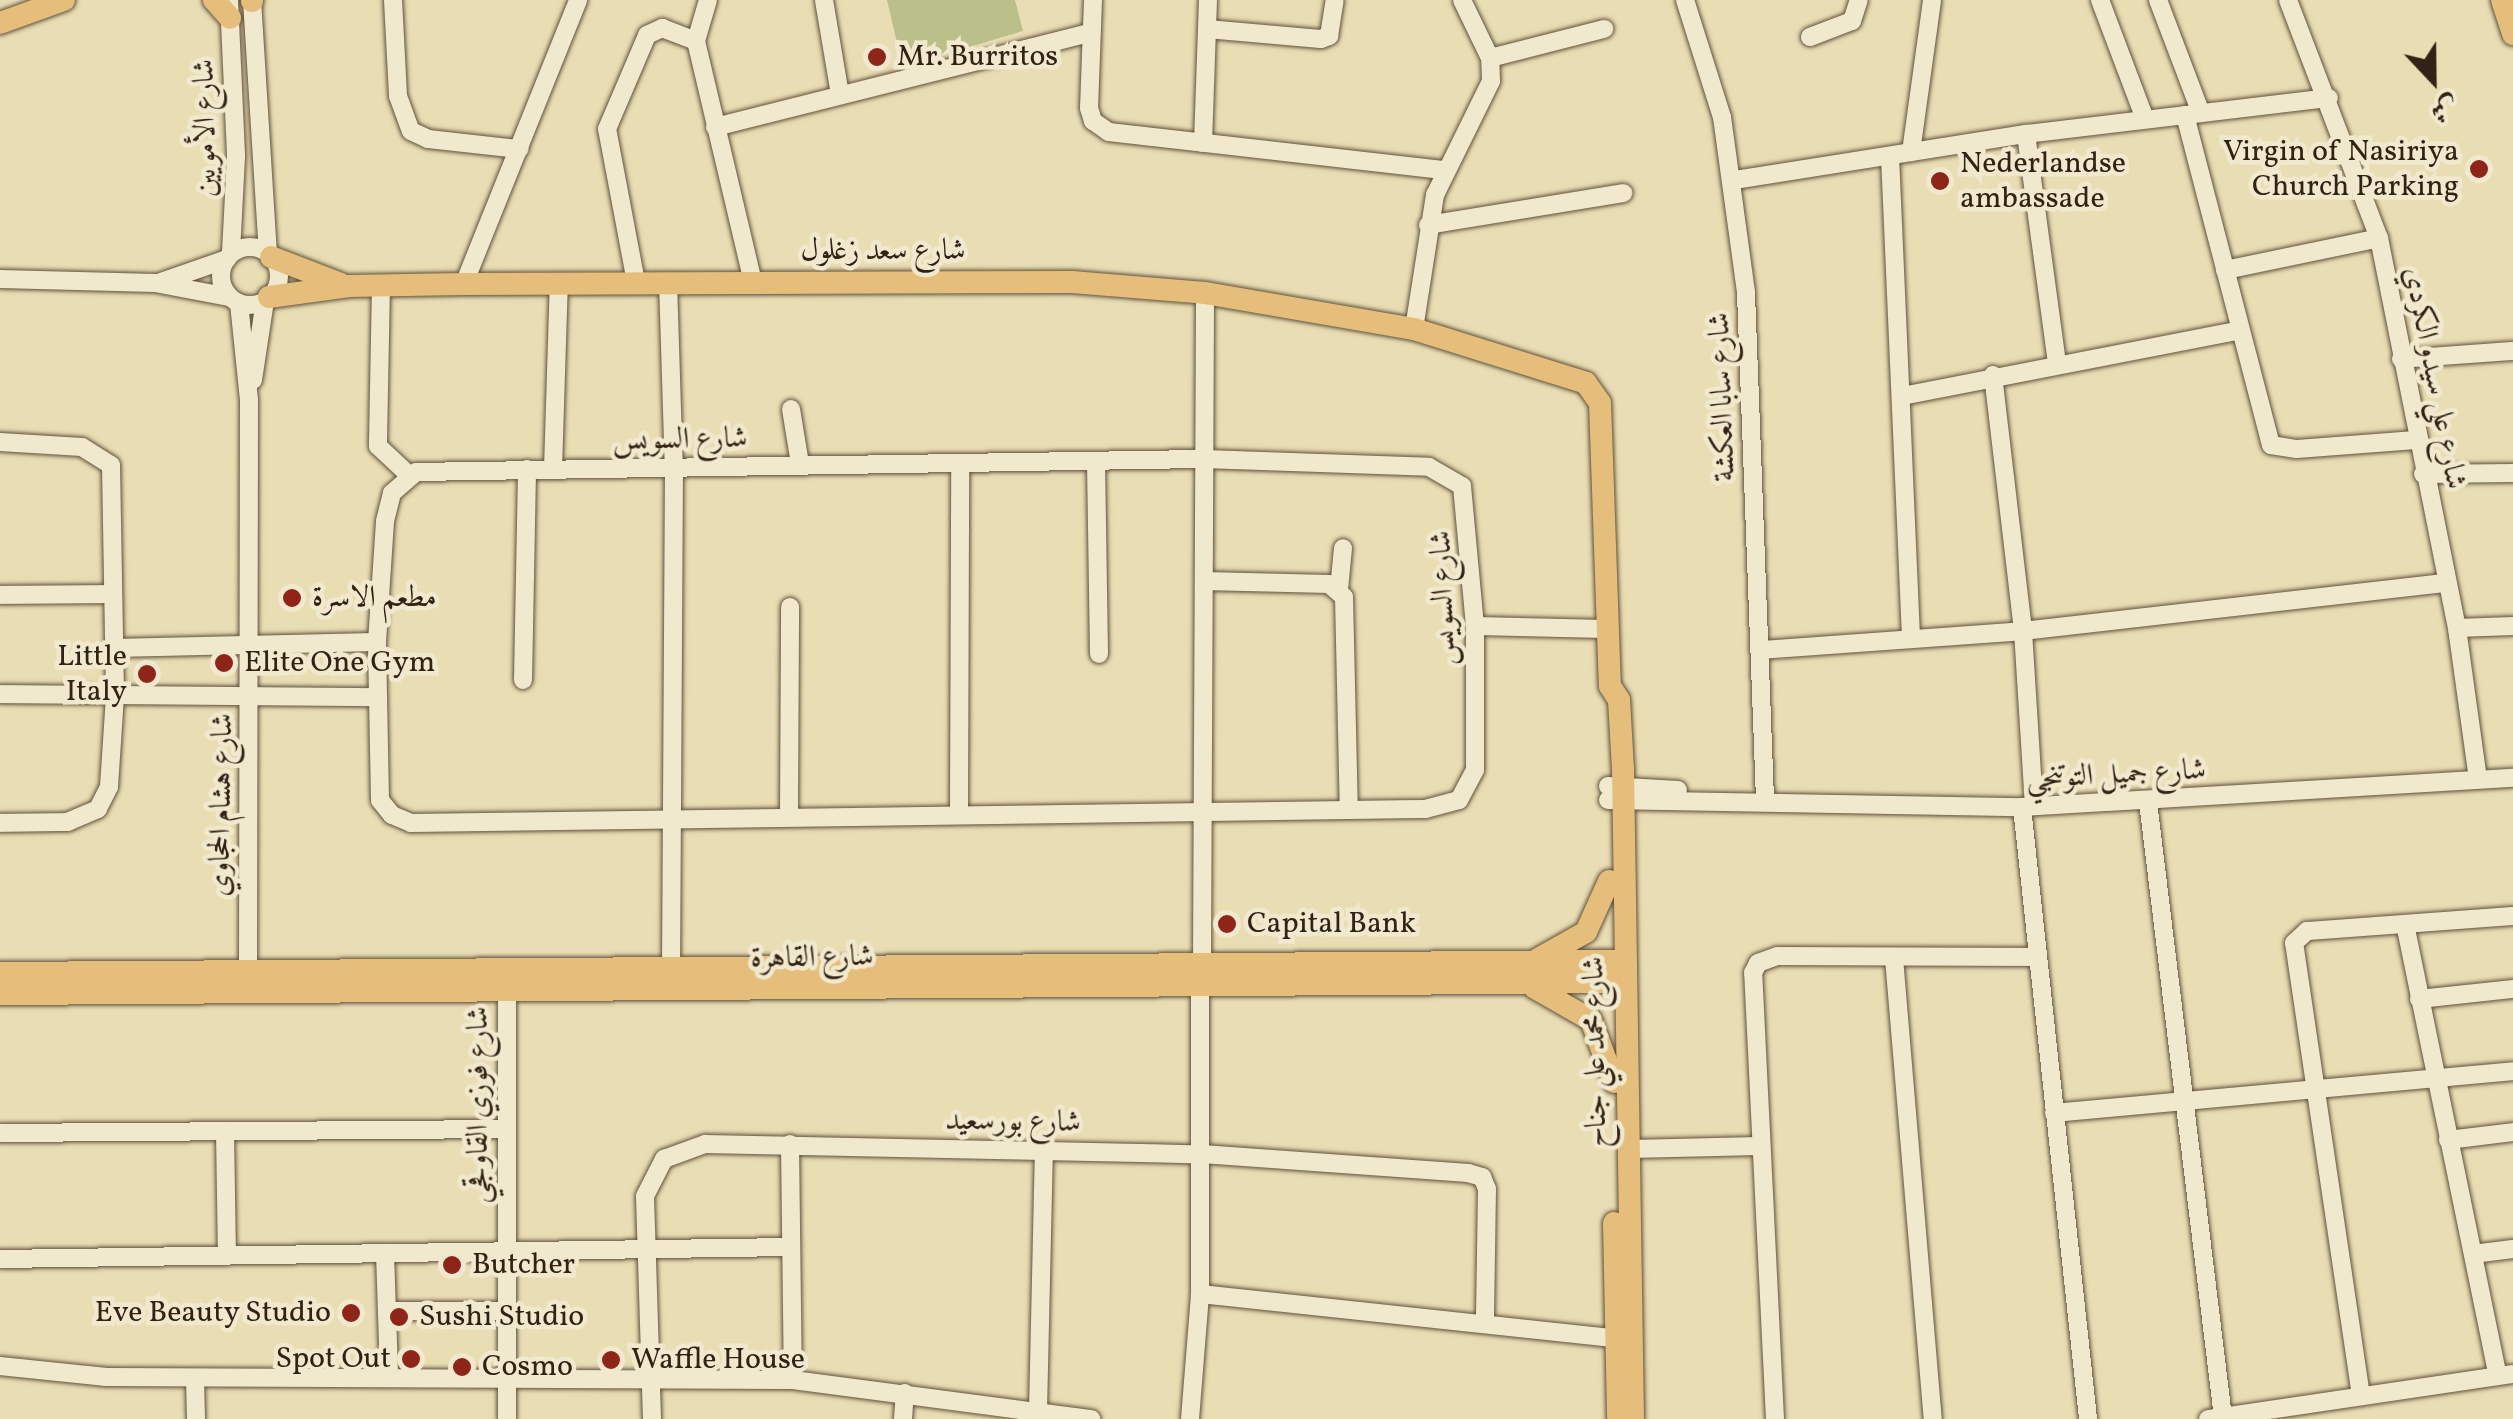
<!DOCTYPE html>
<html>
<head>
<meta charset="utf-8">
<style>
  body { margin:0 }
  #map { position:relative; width:2513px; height:1419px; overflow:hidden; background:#e9ddb4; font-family:Vollkorn,Amiri,serif }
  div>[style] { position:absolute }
  .green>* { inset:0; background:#bbc08a }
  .roads { filter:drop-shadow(0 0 2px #5f513b) drop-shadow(0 0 2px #5f513b) }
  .minor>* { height:18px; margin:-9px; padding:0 9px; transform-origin:9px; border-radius:9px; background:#f1e9ce }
  .minor>.ring { margin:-9px; padding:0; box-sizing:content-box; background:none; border:18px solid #f1e9ce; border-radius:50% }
  .major>* { height:22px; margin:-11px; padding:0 11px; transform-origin:11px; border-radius:11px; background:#e4be7a }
  .dots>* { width:28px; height:28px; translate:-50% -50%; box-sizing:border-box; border:5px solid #f1e9ce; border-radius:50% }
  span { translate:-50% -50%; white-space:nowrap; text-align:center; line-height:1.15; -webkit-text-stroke:9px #f1e9ce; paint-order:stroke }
  .poi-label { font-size:30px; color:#312213 }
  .left { translate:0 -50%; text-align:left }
  .right { translate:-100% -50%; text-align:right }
  .street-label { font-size:30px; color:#312213 }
  .north { position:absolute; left:2383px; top:30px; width:100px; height:100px; -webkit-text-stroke:8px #f1e9ce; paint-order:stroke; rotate:158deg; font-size:28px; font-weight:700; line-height:40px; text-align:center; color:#312213 }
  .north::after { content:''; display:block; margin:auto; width:35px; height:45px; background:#312213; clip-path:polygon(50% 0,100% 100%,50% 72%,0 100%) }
</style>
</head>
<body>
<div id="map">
  <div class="green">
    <i style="clip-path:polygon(887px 0,1015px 0,1023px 31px,922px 61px,901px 60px)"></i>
  </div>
  <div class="roads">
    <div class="minor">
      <i style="left:229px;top:0;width:157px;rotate:87.4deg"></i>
      <i style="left:236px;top:157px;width:97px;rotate:93deg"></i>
      <i style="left:252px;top:0;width:254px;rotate:86.4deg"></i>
      <i style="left:393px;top:0;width:96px;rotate:87deg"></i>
      <i style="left:398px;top:96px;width:37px;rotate:70deg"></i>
      <i style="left:411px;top:131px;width:19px;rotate:25deg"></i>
      <i style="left:428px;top:139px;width:92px;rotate:6.3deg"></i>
      <i style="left:708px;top:0;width:43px;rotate:106.3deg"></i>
      <i style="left:696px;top:41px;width:248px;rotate:76.7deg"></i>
      <i style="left:824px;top:0;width:96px;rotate:80.4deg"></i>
      <i style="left:1093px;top:0;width:108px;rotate:92.1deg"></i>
      <i style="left:1089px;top:108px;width:14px;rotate:73deg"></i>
      <i style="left:1093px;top:121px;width:19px;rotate:35deg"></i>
      <i style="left:1109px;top:132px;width:338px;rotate:6.5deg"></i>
      <i style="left:1685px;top:0;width:123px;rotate:72.5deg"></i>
      <i style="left:1722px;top:117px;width:178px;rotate:82.2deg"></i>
      <i style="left:1746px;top:293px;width:507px;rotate:87.85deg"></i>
      <i style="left:2100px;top:0;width:127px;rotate:69.3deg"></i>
      <i style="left:2158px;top:0;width:121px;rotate:69.2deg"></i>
      <i style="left:2288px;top:0;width:255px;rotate:69.1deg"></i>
      <i style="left:2379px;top:238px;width:398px;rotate:78.7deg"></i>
      <i style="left:2457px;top:628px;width:152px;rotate:82.1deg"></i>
      <i style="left:1207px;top:29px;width:114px;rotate:5deg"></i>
      <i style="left:1321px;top:39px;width:9px;rotate:-21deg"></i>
      <i style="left:1329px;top:36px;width:36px;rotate:-81deg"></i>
      <i style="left:1810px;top:37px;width:45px;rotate:-20.9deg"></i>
      <i style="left:1852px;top:21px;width:22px;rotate:-72deg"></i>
      <i style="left:1490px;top:58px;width:118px;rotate:-14.3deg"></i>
      <i style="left:2185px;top:115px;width:341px;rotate:75.4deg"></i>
      <i style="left:2271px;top:445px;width:26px;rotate:9deg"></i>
      <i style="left:2297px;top:449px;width:119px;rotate:-4.3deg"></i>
      <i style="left:715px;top:127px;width:387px;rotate:-14.1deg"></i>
      <i style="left:2026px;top:134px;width:232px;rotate:82.3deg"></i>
      <i style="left:1203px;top:143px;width:143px;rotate:-88deg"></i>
      <i style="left:1911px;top:152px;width:153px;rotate:-82.1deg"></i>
      <i style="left:1890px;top:156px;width:483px;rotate:87.5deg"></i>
      <i style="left:1735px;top:180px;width:295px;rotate:-9deg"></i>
      <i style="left:2026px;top:134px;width:305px;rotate:-6.8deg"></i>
      <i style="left:1428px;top:225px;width:198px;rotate:-9.3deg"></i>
      <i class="ring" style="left:221px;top:247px;width:40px;height:40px"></i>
      <i style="left:2225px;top:270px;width:157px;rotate:-11.7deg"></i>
      <i style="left:0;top:279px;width:155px;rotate:1.5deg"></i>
      <i style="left:155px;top:283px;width:75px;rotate:10.7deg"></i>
      <i style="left:161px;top:282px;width:70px;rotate:-19.2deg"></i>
      <i style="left:636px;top:282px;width:156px;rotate:-100.7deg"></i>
      <i style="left:607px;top:129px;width:102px;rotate:-66.9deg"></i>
      <i style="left:647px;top:35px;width:17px;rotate:-25deg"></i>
      <i style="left:662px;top:28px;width:36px;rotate:21deg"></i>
      <i style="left:668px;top:282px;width:186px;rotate:88.2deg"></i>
      <i style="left:674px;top:468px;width:502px;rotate:90.34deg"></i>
      <i style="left:464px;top:284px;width:306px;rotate:-68.1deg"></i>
      <i style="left:381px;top:285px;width:161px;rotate:91.1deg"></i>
      <i style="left:378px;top:446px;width:42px;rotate:43.1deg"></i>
      <i style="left:239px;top:303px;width:98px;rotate:84.1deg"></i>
      <i style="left:249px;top:400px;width:572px;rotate:90.1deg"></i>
      <i style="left:1414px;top:329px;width:136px;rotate:-81.1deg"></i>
      <i style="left:1435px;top:195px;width:127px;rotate:-63.8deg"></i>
      <i style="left:1491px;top:81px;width:23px;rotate:-92deg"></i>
      <i style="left:1490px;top:58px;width:64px;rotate:-115.8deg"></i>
      <i style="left:2401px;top:359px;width:112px;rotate:-4.1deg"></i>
      <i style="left:1993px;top:375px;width:258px;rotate:83.3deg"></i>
      <i style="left:2023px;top:631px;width:175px;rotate:86.4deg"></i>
      <i style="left:253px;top:380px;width:80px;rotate:-81.4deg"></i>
      <i style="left:1902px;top:396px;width:344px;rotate:-11deg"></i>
      <i style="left:791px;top:409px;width:56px;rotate:80.7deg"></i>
      <i style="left:0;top:442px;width:82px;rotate:3.5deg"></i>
      <i style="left:82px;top:447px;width:34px;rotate:32deg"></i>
      <i style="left:111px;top:465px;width:231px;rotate:89deg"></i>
      <i style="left:115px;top:696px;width:91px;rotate:93.8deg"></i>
      <i style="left:109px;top:787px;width:25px;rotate:117deg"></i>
      <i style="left:98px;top:809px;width:33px;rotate:157deg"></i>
      <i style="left:68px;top:822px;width:68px;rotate:179.2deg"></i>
      <i style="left:1204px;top:459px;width:225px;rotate:2deg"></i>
      <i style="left:1429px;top:467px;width:38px;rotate:30deg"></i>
      <i style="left:1462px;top:486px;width:141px;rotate:84.7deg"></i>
      <i style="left:1475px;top:626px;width:144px;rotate:90deg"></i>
      <i style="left:1475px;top:770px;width:34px;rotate:118deg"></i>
      <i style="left:1459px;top:800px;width:34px;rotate:165deg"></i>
      <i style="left:1426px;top:809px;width:1015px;rotate:179.21deg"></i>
      <i style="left:411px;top:823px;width:21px;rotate:-157deg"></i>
      <i style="left:392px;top:815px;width:19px;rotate:-129deg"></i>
      <i style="left:380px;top:800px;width:158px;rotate:-91.1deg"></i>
      <i style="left:377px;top:642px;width:121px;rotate:-86.2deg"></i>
      <i style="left:385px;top:521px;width:29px;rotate:-76deg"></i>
      <i style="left:392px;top:493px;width:32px;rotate:-41deg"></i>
      <i style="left:416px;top:472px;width:788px;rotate:-0.95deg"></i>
      <i style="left:1096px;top:462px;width:192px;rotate:89.1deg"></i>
      <i style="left:553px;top:469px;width:186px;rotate:-88.2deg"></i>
      <i style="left:2423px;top:474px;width:90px;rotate:-0.6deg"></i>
      <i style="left:1204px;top:581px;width:125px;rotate:1.4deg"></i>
      <i style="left:1329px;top:584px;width:20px;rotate:41deg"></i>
      <i style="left:1344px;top:597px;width:213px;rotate:88.7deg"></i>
      <i style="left:1339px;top:589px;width:41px;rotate:-84.4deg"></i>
      <i style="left:0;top:595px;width:110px;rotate:-0.5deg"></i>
      <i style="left:1475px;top:626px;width:132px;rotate:1.3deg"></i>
      <i style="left:2457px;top:628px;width:56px;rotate:-2deg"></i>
      <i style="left:112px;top:648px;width:265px;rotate:-1.3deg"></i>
      <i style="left:1761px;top:650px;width:263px;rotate:-4.1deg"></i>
      <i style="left:2023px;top:631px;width:426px;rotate:-6.5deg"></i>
      <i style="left:523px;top:680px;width:211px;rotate:-88.9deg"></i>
      <i style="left:0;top:694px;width:376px;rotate:0.5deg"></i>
      <i style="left:1608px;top:786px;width:70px;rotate:3.3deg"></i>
      <i style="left:1608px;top:800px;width:414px;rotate:1deg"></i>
      <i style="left:2022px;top:807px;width:492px;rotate:-3.4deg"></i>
      <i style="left:2148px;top:802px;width:620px;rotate:83.05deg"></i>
      <i style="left:2022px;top:807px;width:616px;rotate:83.84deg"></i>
      <i style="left:959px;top:812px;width:349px;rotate:-89.8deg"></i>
      <i style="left:789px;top:813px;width:206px;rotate:-89.7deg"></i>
      <i style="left:2405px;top:924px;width:461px;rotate:78.4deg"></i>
      <i style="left:1894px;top:958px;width:463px;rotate:85.2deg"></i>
      <i style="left:1202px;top:963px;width:670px;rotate:-89.74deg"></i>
      <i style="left:507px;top:980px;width:439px;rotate:90deg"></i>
      <i style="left:1200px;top:985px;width:309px;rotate:90deg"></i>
      <i style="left:1200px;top:1294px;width:416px;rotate:6.1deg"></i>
      <i style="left:2419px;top:999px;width:95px;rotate:-6.1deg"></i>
      <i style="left:2054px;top:1113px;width:461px;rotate:-5.2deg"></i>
      <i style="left:225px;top:1131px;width:125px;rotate:89.1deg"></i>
      <i style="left:0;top:1133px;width:506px;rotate:-0.45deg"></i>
      <i style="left:2448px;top:1140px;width:65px;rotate:-7deg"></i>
      <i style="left:790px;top:1144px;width:236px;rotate:89.3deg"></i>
      <i style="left:793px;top:1380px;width:301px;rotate:7.5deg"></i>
      <i style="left:1628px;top:1149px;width:133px;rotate:-1.3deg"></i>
      <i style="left:385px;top:1253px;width:122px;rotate:88.1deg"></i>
      <i style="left:2473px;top:1254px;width:40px;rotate:-7.1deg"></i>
      <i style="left:0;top:1259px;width:788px;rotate:-0.87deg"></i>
      <i style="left:387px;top:1311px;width:120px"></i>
      <i style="left:0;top:1366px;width:107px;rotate:5.9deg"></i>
      <i style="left:106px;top:1377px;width:687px;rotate:0.25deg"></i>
      <i style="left:195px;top:1378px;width:41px;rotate:88.6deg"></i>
      <i style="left:2361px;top:1396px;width:458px;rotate:-98.4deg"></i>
      <i style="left:2294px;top:943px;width:18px;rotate:-43deg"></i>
      <i style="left:2307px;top:931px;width:207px;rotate:-4.2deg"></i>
      <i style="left:1038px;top:1411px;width:261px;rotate:-88.7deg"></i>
      <i style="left:652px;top:1419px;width:223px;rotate:-91.8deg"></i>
      <i style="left:645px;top:1196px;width:42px;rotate:-62.8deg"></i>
      <i style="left:664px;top:1159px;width:44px;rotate:-20.1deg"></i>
      <i style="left:705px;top:1144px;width:497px;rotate:1.2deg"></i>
      <i style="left:1202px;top:1154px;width:267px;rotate:4.1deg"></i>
      <i style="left:1468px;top:1173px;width:15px;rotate:16deg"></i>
      <i style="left:1482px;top:1177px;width:13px;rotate:67deg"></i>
      <i style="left:1487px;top:1189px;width:134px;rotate:90.9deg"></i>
      <i style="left:903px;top:1419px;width:26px;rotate:-86deg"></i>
      <i style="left:1190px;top:1419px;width:125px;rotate:-85.4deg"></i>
      <i style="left:1775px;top:1419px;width:447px;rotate:-92.8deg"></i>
      <i style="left:1753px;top:973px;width:11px;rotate:-63deg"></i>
      <i style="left:1758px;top:963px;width:20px;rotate:-20deg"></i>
      <i style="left:1777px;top:956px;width:259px;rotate:0.2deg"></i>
      <i style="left:2208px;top:1419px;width:308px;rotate:-8.4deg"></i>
    </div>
    <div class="major">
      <i style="left:214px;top:0;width:24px;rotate:48deg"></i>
      <i style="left:2502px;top:0;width:36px;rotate:72deg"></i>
      <i style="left:252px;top:1px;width:1px;rotate:-90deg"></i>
      <i style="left:0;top:23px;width:68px;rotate:-19.8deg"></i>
      <i style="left:271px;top:257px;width:75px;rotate:21.1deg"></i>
      <i style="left:269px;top:297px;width:81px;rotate:-7.8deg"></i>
      <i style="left:349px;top:286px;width:115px;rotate:-1deg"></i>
      <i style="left:464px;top:284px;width:608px;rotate:-0.19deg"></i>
      <i style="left:1072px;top:282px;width:133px;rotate:4.7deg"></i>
      <i style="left:1205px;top:293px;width:212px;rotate:9.8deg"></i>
      <i style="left:1414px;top:329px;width:180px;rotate:17.4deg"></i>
      <i style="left:1586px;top:383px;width:24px;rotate:55deg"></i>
      <i style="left:1600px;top:403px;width:283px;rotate:88deg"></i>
      <i style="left:1610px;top:686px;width:17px;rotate:57deg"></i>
      <i style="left:1619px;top:700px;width:69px;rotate:86.7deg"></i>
      <i style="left:1623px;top:769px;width:650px;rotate:89.12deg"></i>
      <i style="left:1538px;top:959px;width:55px;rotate:-29.4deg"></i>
      <i style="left:1586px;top:932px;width:56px;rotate:-65.7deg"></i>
      <i style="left:0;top:973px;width:1623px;rotate:-0.42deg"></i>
      <i style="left:1535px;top:988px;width:64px;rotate:29.7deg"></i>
      <i style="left:1591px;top:1020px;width:66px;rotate:69.6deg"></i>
      <i style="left:0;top:994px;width:1624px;rotate:-0.42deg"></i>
      <i style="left:1614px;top:1223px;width:196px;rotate:88.8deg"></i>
    </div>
  </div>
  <div class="dots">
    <i style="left:877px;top:57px;background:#8f2418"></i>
    <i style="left:2479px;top:169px;background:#8f2418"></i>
    <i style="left:1940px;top:181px;background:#8f2418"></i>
    <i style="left:292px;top:598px;background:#8f2418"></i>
    <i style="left:224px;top:663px;background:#8f2418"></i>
    <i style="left:147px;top:674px;background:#8f2418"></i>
    <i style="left:1227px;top:924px;background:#8f2418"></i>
    <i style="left:452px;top:1265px;background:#8f2418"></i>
    <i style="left:351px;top:1313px;background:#8f2418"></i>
    <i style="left:399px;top:1317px;background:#8f2418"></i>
    <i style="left:411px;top:1359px;background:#8f2418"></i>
    <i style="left:611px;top:1360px;background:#8f2418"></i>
    <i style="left:462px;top:1367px;background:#8f2418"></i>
  </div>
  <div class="poi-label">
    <span class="left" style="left:897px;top:57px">Mr. Burritos</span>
    <span class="right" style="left:2459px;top:169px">Virgin of Nasiriya<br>Church Parking</span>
    <span class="left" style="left:1960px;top:181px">Nederlandse<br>ambassade</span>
    <span class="left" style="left:312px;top:598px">مطعم الاسرة</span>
    <span class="right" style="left:127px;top:674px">Little<br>Italy</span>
    <span class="left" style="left:244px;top:663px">Elite One Gym</span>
    <span class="left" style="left:1247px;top:924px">Capital Bank</span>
    <span class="left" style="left:472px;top:1265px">Butcher</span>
    <span class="right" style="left:331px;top:1313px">Eve Beauty Studio</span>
    <span class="left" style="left:419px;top:1317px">Sushi Studio</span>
    <span class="right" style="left:391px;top:1359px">Spot Out</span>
    <span class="left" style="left:631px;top:1360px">Waffle House</span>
    <span class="left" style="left:482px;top:1367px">Cosmo</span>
  </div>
  <div class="street-label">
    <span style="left:206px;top:128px;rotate:-91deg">شارع الأمويين</span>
    <span style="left:883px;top:251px">شارع سعد زغلول</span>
    <span style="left:2434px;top:378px;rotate:79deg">شارع علي سيدو الكردي</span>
    <span style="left:1723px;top:397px;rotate:-92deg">شارع سابا العكشة</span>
    <span style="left:680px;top:440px;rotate:-1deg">شارع السويس</span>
    <span style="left:1444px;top:598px;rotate:-92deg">شارع السويس</span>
    <span style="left:2116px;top:775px;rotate:-3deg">شارع جميل التوتنجي</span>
    <span style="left:222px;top:805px;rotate:-89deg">شارع هشام الحجاوي</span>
    <span style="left:812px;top:958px;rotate:-1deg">شارع القاهرة</span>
    <span style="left:1596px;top:1052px;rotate:-91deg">شارع محمد علي جناح</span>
    <span style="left:479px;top:1105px;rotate:-90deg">شارع فوزي القاوقجي</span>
    <span style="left:1013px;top:1122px;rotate:1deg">شارع بورسعيد</span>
  </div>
  <div class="north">ش</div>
</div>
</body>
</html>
